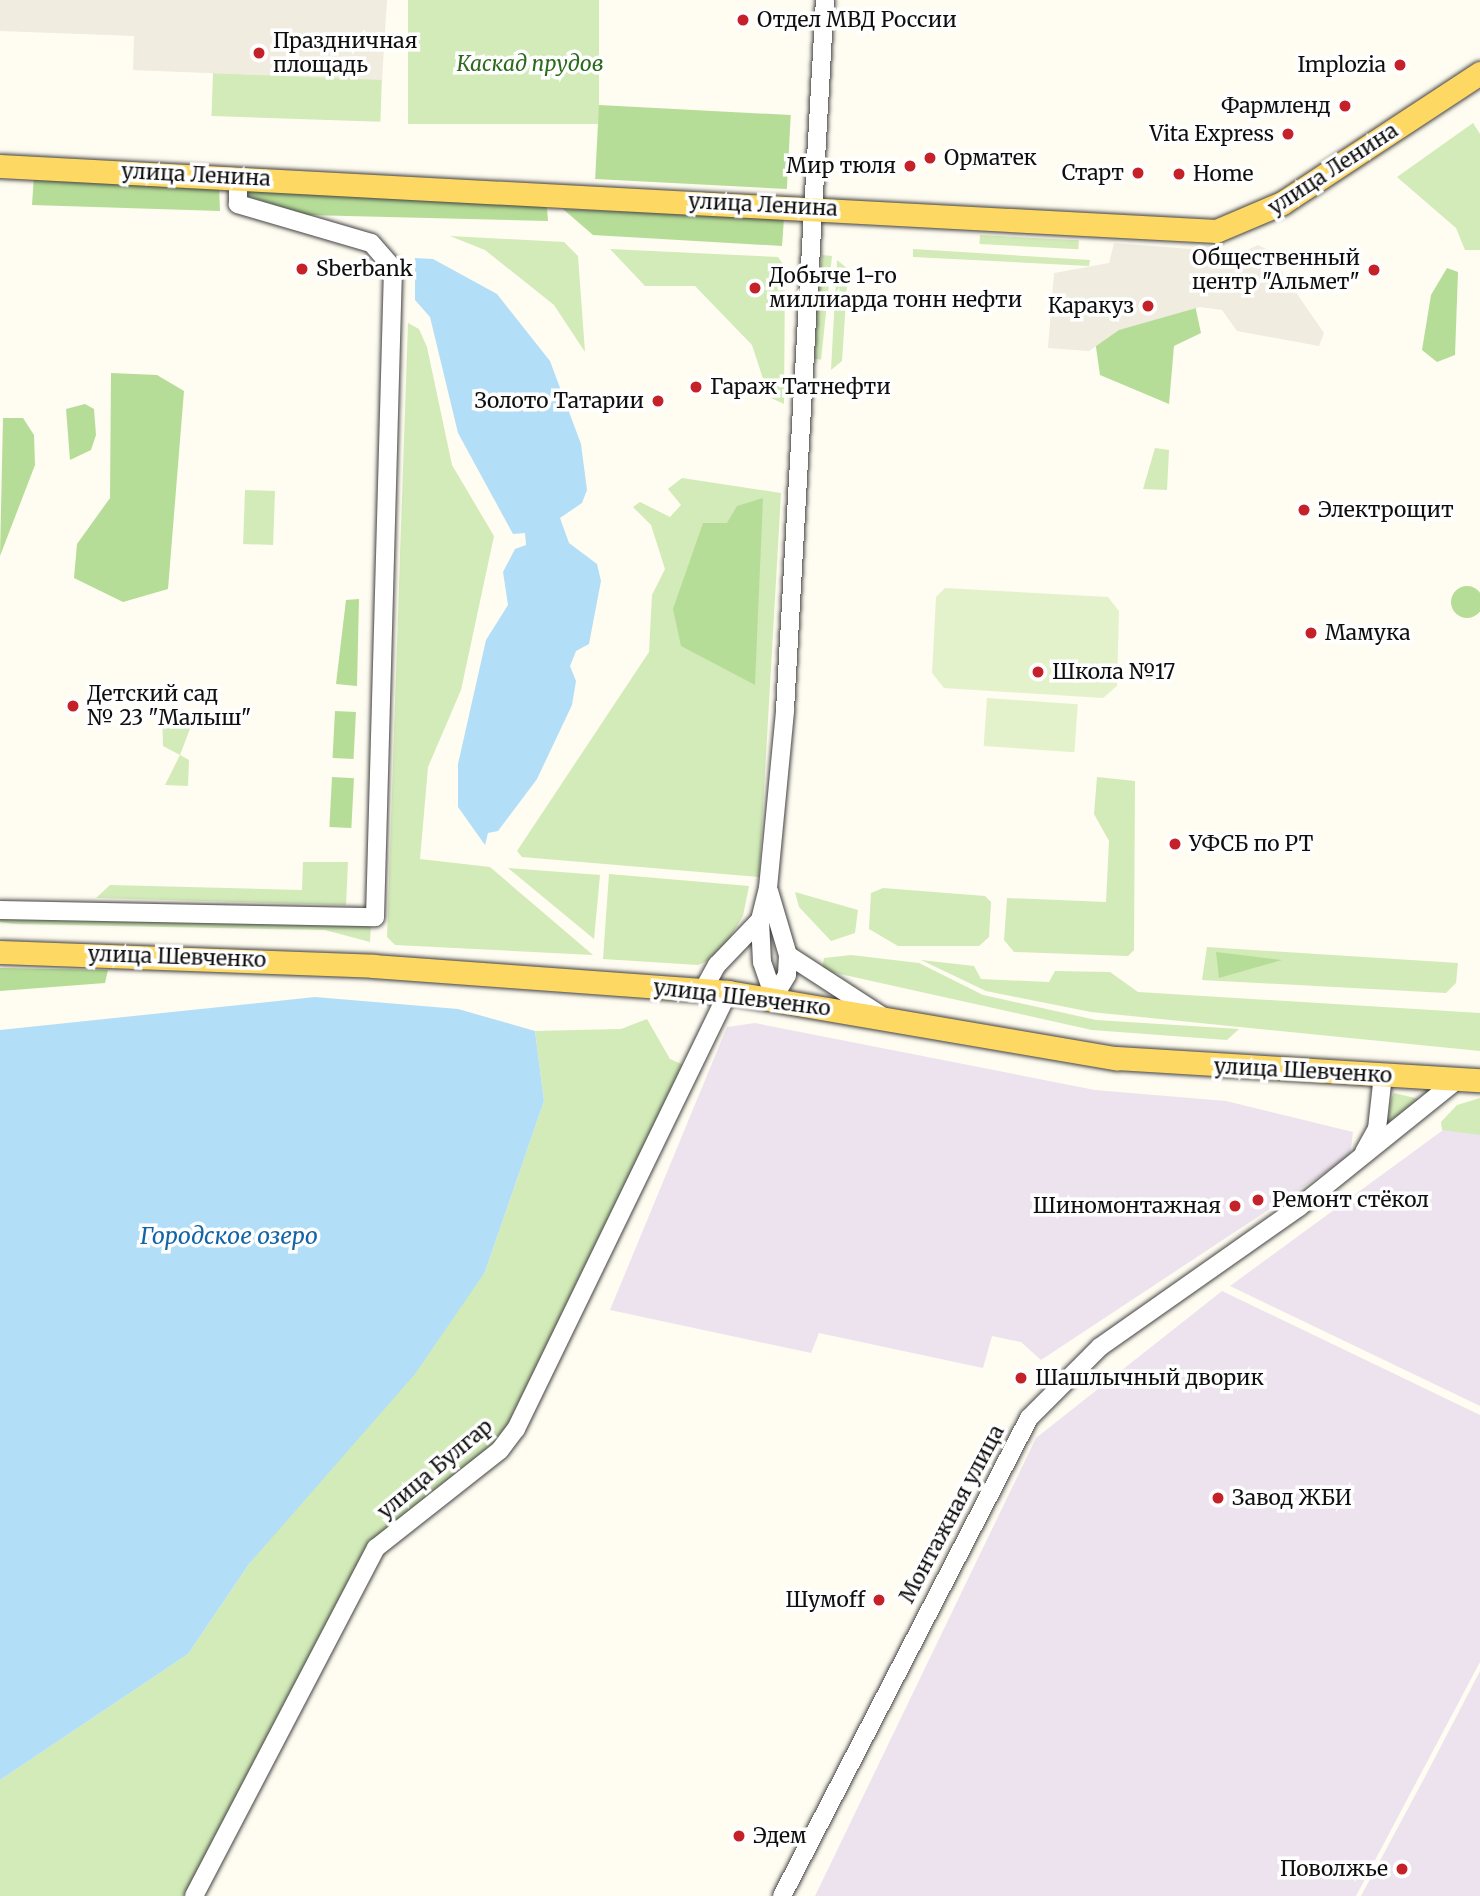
<!DOCTYPE html>
<html>
<head>
<meta charset="utf-8">
<style>
  body { margin:0 }
  #map { position:relative; width:1480px; height:1896px; overflow:hidden; background:#fffcf1; font-family:Merriweather,serif }
  div>[style] { position:absolute }
  .industrial>* { inset:0; background:#ede3ee }
  .green>* { inset:0; background:#d3ebb8; transform-origin:0 0 }
  .forest>* { inset:0; background:#b6dd97; transform-origin:0 0 }
  .round { border-radius:50% }
  .pitch>* { inset:0; background:#e4f2cb; transform-origin:0 0 }
  .plaza>* { inset:0; background:#f0ecdf }
  .water>* { inset:0; background:#b3def8 }
  .roads { filter:drop-shadow(0 0 2px #424242) drop-shadow(0 0 2px #424242) }
  .minor>* { height:18px; margin:-9px; padding:0 9px; transform-origin:9px; border-radius:9px; background:#fff }
  .major>* { height:23px; margin:-11.5px; padding:0 11.5px; transform-origin:11.5px; border-radius:11.5px; background:#fdd863 }
  .dots>* { width:19px; height:19px; translate:-50% -50%; box-sizing:border-box; border:4px solid #fff; border-radius:50% }
  span { translate:-50% -50%; white-space:nowrap; text-align:center; line-height:1.15; -webkit-text-stroke:7px #fff; paint-order:stroke }
  .poi-label { font-size:21px; color:#0f0f0f }
  .left { translate:0 -50%; text-align:left }
  .right { translate:-100% -50%; text-align:right }
  .park-label { font-size:21px; color:#2c6a1c; font-style:italic }
  .street-label { font-size:21px; color:#0f0f0f }
  .water-label { font-size:23px; color:#1265a6; font-style:italic }
</style>
</head>
<body>
<div id="map">
  <div class="industrial">
    <i style="clip-path:polygon(755px 1023px,1095px 1090px,1226px 1101px,1353px 1132px,1350px 1156px,1041px 1360px,1021px 1342px,992px 1336px,983px 1368px,819px 1333px,811px 1353px,610px 1310px,727px 1027px)"></i>
    <i style="clip-path:polygon(1454px 1122px,1480px 1124px,1480px 1406px,1230px 1286px)"></i>
    <i style="clip-path:polygon(1222px 1291px,1480px 1415px,1480px 1662px,1356px 1896px,815px 1896px,1036px 1438px)"></i>
    <i style="clip-path:polygon(1480px 1671px,1480px 1896px,1361px 1896px,1427px 1773px)"></i>
  </div>
  <div class="green">
    <i style="left:408px;top:0;width:191px;height:124px"></i>
    <i style="left:213px;top:73px;width:169px;height:43px;rotate:2deg"></i>
    <i style="clip-path:polygon(1473px 123px,1480px 134px,1480px 250px,1465px 250px,1456px 228px,1397px 177px)"></i>
    <i style="left:980px;top:235px;width:99px;height:9px;rotate:3deg"></i>
    <i style="clip-path:polygon(450px 236px,564px 242px,578px 256px,585px 352px,554px 305px,485px 250px)"></i>
    <i style="clip-path:polygon(610px 249px,778px 257px,785px 267px,784px 404px,769px 397px,752px 345px,695px 286px,645px 286px)"></i>
    <i style="clip-path:polygon(913px 249px,1090px 260px,1089px 266px,913px 257px)"></i>
    <i style="left:822px;top:255px;width:10px;height:104px;rotate:6deg"></i>
    <i style="clip-path:polygon(837px 260px,848px 269px,842px 361px,831px 370px)"></i>
    <i style="clip-path:polygon(408px 323px,419px 329px,427px 347px,452px 465px,494px 536px,461px 690px,428px 767px,420px 859px,490px 867px,593px 955px,395px 945px,387px 937px)"></i>
    <i style="clip-path:polygon(1155px 448px,1169px 450px,1167px 490px,1143px 489px)"></i>
    <i style="clip-path:polygon(682px 478px,781px 493px,759px 877px,522px 857px,517px 851px,649px 652px,652px 595px,665px 569px,651px 525px,633px 507px,640px 502px,670px 517px,681px 505px,668px 489px)"></i>
    <i style="left:245px;top:490px;width:30px;height:54px;rotate:2deg"></i>
    <i style="clip-path:polygon(162px 708px,191px 726px,180px 755px,189px 760px,188px 786px,165px 785px,180px 755px,163px 746px)"></i>
    <i style="clip-path:polygon(1097px 777px,1135px 781px,1134px 950px,1128px 956px,1014px 952px,1004px 940px,1007px 898px,1106px 902px,1109px 841px,1094px 814px)"></i>
    <i style="clip-path:polygon(303px 862px,348px 862px,346px 905px,96px 898px,110px 885px,302px 890px)"></i>
    <i style="clip-path:polygon(508px 868px,600px 875px,594px 939px)"></i>
    <i style="clip-path:polygon(609px 874px,749px 886px,743px 916px,718px 957px,698px 965px,603px 959px)"></i>
    <i style="clip-path:polygon(883px 888px,985px 896px,991px 902px,989px 937px,979px 946px,898px 946px,869px 929px,871px 893px)"></i>
    <i style="clip-path:polygon(795px 892px,858px 910px,855px 933px,831px 941px,799px 907px)"></i>
    <i style="clip-path:polygon(0 916px,371px 925px,370px 942px,325px 930px,14px 924px,0 922px)"></i>
    <i style="clip-path:polygon(1207px 947px,1458px 963px,1456px 983px,1446px 993px,1202px 980px)"></i>
    <i style="clip-path:polygon(851px 955px,919px 963px,983px 995px,1096px 1020px,1239px 1029px,1227px 1040px,1092px 1030px,822px 970px,824px 958px)"></i>
    <i style="clip-path:polygon(921px 960px,974px 966px,981px 979px,1049px 982px,1055px 971px,1110px 972px,1138px 992px,1480px 1013px,1480px 1051px,1091px 1012px,986px 991px)"></i>
    <i style="clip-path:polygon(647px 1019px,670px 1059px,686px 1066px,502px 1436px,375px 1541px,194px 1887px,183px 1896px,0 1896px,0 1780px,188px 1654px,249px 1564px,485px 1272px,544px 1101px,535px 1031px,621px 1029px)"></i>
    <i style="clip-path:polygon(1394px 1093px,1419px 1099px,1387px 1123px,1391px 1100px)"></i>
    <i style="clip-path:polygon(1480px 1098px,1480px 1135px,1442px 1130px,1441px 1122px,1457px 1105px)"></i>
  </div>
  <div class="forest">
    <i style="left:599px;top:105px;width:192px;height:74px;rotate:3deg"></i>
    <i style="clip-path:polygon(34px 175px,219px 185px,220px 211px,32px 205px)"></i>
    <i style="clip-path:polygon(248px 190px,535px 203px,547px 208px,548px 221px,307px 215px,247px 196px)"></i>
    <i style="clip-path:polygon(563px 209px,784px 218px,782px 246px,593px 235px)"></i>
    <i style="clip-path:polygon(1447px 268px,1458px 272px,1455px 355px,1437px 362px,1422px 350px,1431px 295px)"></i>
    <i style="clip-path:polygon(1195px 305px,1201px 333px,1174px 346px,1169px 404px,1100px 375px,1093px 326px)"></i>
    <i style="clip-path:polygon(111px 373px,157px 375px,184px 391px,168px 589px,123px 602px,74px 578px,77px 544px,110px 498px)"></i>
    <i style="clip-path:polygon(85px 404px,94px 409px,96px 435px,91px 450px,70px 460px,66px 409px)"></i>
    <i style="clip-path:polygon(3px 418px,23px 418px,34px 435px,35px 465px,0 556px)"></i>
    <i style="clip-path:polygon(763px 498px,755px 685px,681px 646px,673px 609px,703px 523px,727px 523px,737px 506px)"></i>
    <i class="round" style="left:1451px;top:586px;width:32px;height:32px"></i>
    <i style="clip-path:polygon(359px 599px,357px 686px,336px 684px,346px 600px)"></i>
    <i style="left:335px;top:711px;width:21px;height:47px;rotate:3deg"></i>
    <i style="left:332px;top:777px;width:22px;height:50px;rotate:3deg"></i>
    <i style="clip-path:polygon(1216px 952px,1282px 960px,1219px 978px)"></i>
    <i style="clip-path:polygon(0 968px,108px 970px,105px 983px,0 991px)"></i>
  </div>
  <div class="pitch">
    <i style="clip-path:polygon(945px 588px,1108px 597px,1119px 611px,1117px 686px,1103px 698px,944px 688px,932px 673px,936px 597px)"></i>
    <i style="left:987px;top:698px;width:91px;height:48px;rotate:4deg"></i>
  </div>
  <div class="plaza">
    <i style="clip-path:polygon(0 0,387px 0,382px 80px,133px 70px,134px 36px,0 31px)"></i>
    <i style="clip-path:polygon(1114px 243px,1241px 253px,1258px 245px,1266px 249px,1324px 333px,1319px 346px,1237px 331px,1222px 310px,1200px 307px,1119px 330px,1089px 351px,1048px 348px,1054px 273px,1109px 263px)"></i>
  </div>
  <div class="water">
    <i style="clip-path:polygon(415px 258px,433px 259px,497px 294px,550px 361px,581px 444px,587px 490px,582px 503px,560px 518px,569px 543px,597px 564px,601px 581px,589px 644px,576px 651px,570px 666px,576px 681px,572px 705px,537px 779px,498px 831px,488px 833px,485px 845px,458px 807px,458px 764px,486px 640px,508px 605px,503px 572px,515px 549px,526px 545px,525px 533px,513px 534px,458px 433px,430px 317px,415px 300px)"></i>
    <i style="clip-path:polygon(315px 997px,458px 1009px,535px 1031px,544px 1101px,485px 1272px,415px 1374px,249px 1564px,188px 1654px,0 1780px,0 1030px)"></i>
  </div>
  <div class="roads">
    <div class="minor">
      <i style="left:769px;top:891px;width:67px;rotate:73.5deg"></i>
      <i style="left:788px;top:955px;width:20px;rotate:93deg"></i>
      <i style="left:787px;top:975px;width:26px;rotate:121deg"></i>
      <i style="left:0;top:910px;width:375px;rotate:1.1deg"></i>
      <i style="left:375px;top:917px;width:649px;rotate:-88.41deg"></i>
      <i style="left:393px;top:268px;width:33px;rotate:-131deg"></i>
      <i style="left:371px;top:243px;width:139px;rotate:-163.7deg"></i>
      <i style="left:238px;top:204px;width:27px;rotate:-90deg"></i>
      <i style="left:760px;top:920px;width:42px;rotate:87.3deg"></i>
      <i style="left:762px;top:962px;width:37px;rotate:71deg"></i>
      <i style="left:788px;top:955px;width:112px;rotate:33deg"></i>
      <i style="left:703px;top:990px;width:29px;rotate:-61deg"></i>
      <i style="left:717px;top:965px;width:62px;rotate:-46.3deg"></i>
      <i style="left:760px;top:920px;width:33px;rotate:-76deg"></i>
      <i style="left:768px;top:888px;width:179px;rotate:-84.5deg"></i>
      <i style="left:785px;top:710px;width:711px;rotate:-86.78deg"></i>
      <i style="left:1364px;top:1152px;width:26px;rotate:-61deg"></i>
      <i style="left:1377px;top:1129px;width:54px;rotate:-83.7deg"></i>
      <i style="left:194px;top:1896px;width:393px;rotate:-62.4deg"></i>
      <i style="left:376px;top:1548px;width:158px;rotate:-38.3deg"></i>
      <i style="left:500px;top:1450px;width:26px;rotate:-53deg"></i>
      <i style="left:516px;top:1429px;width:486px;rotate:-64.1deg"></i>
      <i style="left:782px;top:1896px;width:538px;rotate:-62.67deg"></i>
      <i style="left:1029px;top:1418px;width:100px;rotate:-45deg"></i>
      <i style="left:1100px;top:1347px;width:243px;rotate:-35.1deg"></i>
      <i style="left:1299px;top:1207px;width:204px;rotate:-38.8deg"></i>
    </div>
    <div class="major">
      <i style="left:0;top:166px;width:1218px;rotate:3.06deg"></i>
      <i style="left:1216px;top:231px;width:72px;rotate:-23deg"></i>
      <i style="left:1282px;top:203px;width:237px;rotate:-33.3deg"></i>
      <i style="left:0;top:952px;width:374px;rotate:2.1deg"></i>
      <i style="left:374px;top:966px;width:355px;rotate:4.2deg"></i>
      <i style="left:728px;top:992px;width:394px;rotate:9.7deg"></i>
      <i style="left:1116px;top:1058px;width:365px;rotate:3.5deg"></i>
    </div>
  </div>
  <div class="dots">
    <i style="left:743px;top:20px;background:#c52128"></i>
    <i style="left:259px;top:53px;background:#c52128"></i>
    <i style="left:1400px;top:65px;background:#c52128"></i>
    <i style="left:1345px;top:106px;background:#c52128"></i>
    <i style="left:1288px;top:134px;background:#c52128"></i>
    <i style="left:930px;top:158px;background:#c52128"></i>
    <i style="left:910px;top:166px;background:#c52128"></i>
    <i style="left:1138px;top:173px;background:#c52128"></i>
    <i style="left:1179px;top:174px;background:#c52128"></i>
    <i style="left:302px;top:269px;background:#c52128"></i>
    <i style="left:1374px;top:270px;background:#c52128"></i>
    <i style="left:755px;top:288px;background:#c52128"></i>
    <i style="left:1148px;top:306px;background:#c52128"></i>
    <i style="left:696px;top:387px;background:#c52128"></i>
    <i style="left:658px;top:401px;background:#c52128"></i>
    <i style="left:1304px;top:510px;background:#c52128"></i>
    <i style="left:1311px;top:633px;background:#c52128"></i>
    <i style="left:1038px;top:672px;background:#c52128"></i>
    <i style="left:73px;top:706px;background:#c52128"></i>
    <i style="left:1175px;top:844px;background:#c52128"></i>
    <i style="left:1258px;top:1200px;background:#c52128"></i>
    <i style="left:1235px;top:1206px;background:#c52128"></i>
    <i style="left:1021px;top:1378px;background:#c52128"></i>
    <i style="left:1218px;top:1498px;background:#c52128"></i>
    <i style="left:879px;top:1600px;background:#c52128"></i>
    <i style="left:739px;top:1836px;background:#c52128"></i>
    <i style="left:1402px;top:1869px;background:#c52128"></i>
  </div>
  <div class="poi-label">
    <span class="left" style="left:757px;top:20px">Отдел МВД России</span>
    <span class="left" style="left:273px;top:53px">Праздничная<br>площадь</span>
    <span class="right" style="left:1386px;top:65px">Implozia</span>
    <span class="right" style="left:1331px;top:106px">Фармленд</span>
    <span class="right" style="left:1274px;top:134px">Vita Express</span>
    <span class="left" style="left:944px;top:158px">Орматек</span>
    <span class="right" style="left:896px;top:166px">Мир тюля</span>
    <span class="right" style="left:1124px;top:173px">Старт</span>
    <span class="left" style="left:1193px;top:174px">Home</span>
    <span class="right" style="left:1360px;top:270px">Общественный<br>центр "Альмет"</span>
    <span class="left" style="left:316px;top:269px">Sberbank</span>
    <span class="left" style="left:769px;top:288px">Добыче 1-го<br>миллиарда тонн нефти</span>
    <span class="right" style="left:1134px;top:306px">Каракуз</span>
    <span class="left" style="left:710px;top:387px">Гараж Татнефти</span>
    <span class="right" style="left:644px;top:401px">Золото Татарии</span>
    <span class="left" style="left:1318px;top:510px">Электрощит</span>
    <span class="left" style="left:1325px;top:633px">Мамука</span>
    <span class="left" style="left:1052px;top:672px">Школа №17</span>
    <span class="left" style="left:87px;top:706px">Детский сад<br>№ 23 "Малыш"</span>
    <span class="left" style="left:1189px;top:844px">УФСБ по РТ</span>
    <span class="left" style="left:1272px;top:1200px">Ремонт стёкол</span>
    <span class="right" style="left:1221px;top:1206px">Шиномонтажная</span>
    <span class="left" style="left:1035px;top:1378px">Шашлычный дворик</span>
    <span class="left" style="left:1232px;top:1498px">Завод ЖБИ</span>
    <span class="right" style="left:865px;top:1600px">Шумоff</span>
    <span class="left" style="left:753px;top:1836px">Эдем</span>
    <span class="right" style="left:1388px;top:1869px">Поволжье</span>
  </div>
  <div class="park-label">
    <span style="left:530px;top:64px">Каскад прудов</span>
  </div>
  <div class="street-label">
    <span style="left:1333px;top:169px;rotate:-33deg">улица Ленина</span>
    <span style="left:196px;top:175px;rotate:3deg">улица Ленина</span>
    <span style="left:763px;top:205px;rotate:3deg">улица Ленина</span>
    <span style="left:177px;top:957px;rotate:2deg">улица Шевченко</span>
    <span style="left:742px;top:998px;rotate:7deg">улица Шевченко</span>
    <span style="left:1303px;top:1071px;rotate:3deg">улица Шевченко</span>
    <span style="left:435px;top:1469px;rotate:-40deg">улица Булгар</span>
    <span style="left:952px;top:1514px;rotate:-62deg">Монтажная улица</span>
  </div>
  <div class="water-label">
    <span style="left:229px;top:1236px">Городское озеро</span>
  </div>
</div>
</body>
</html>
